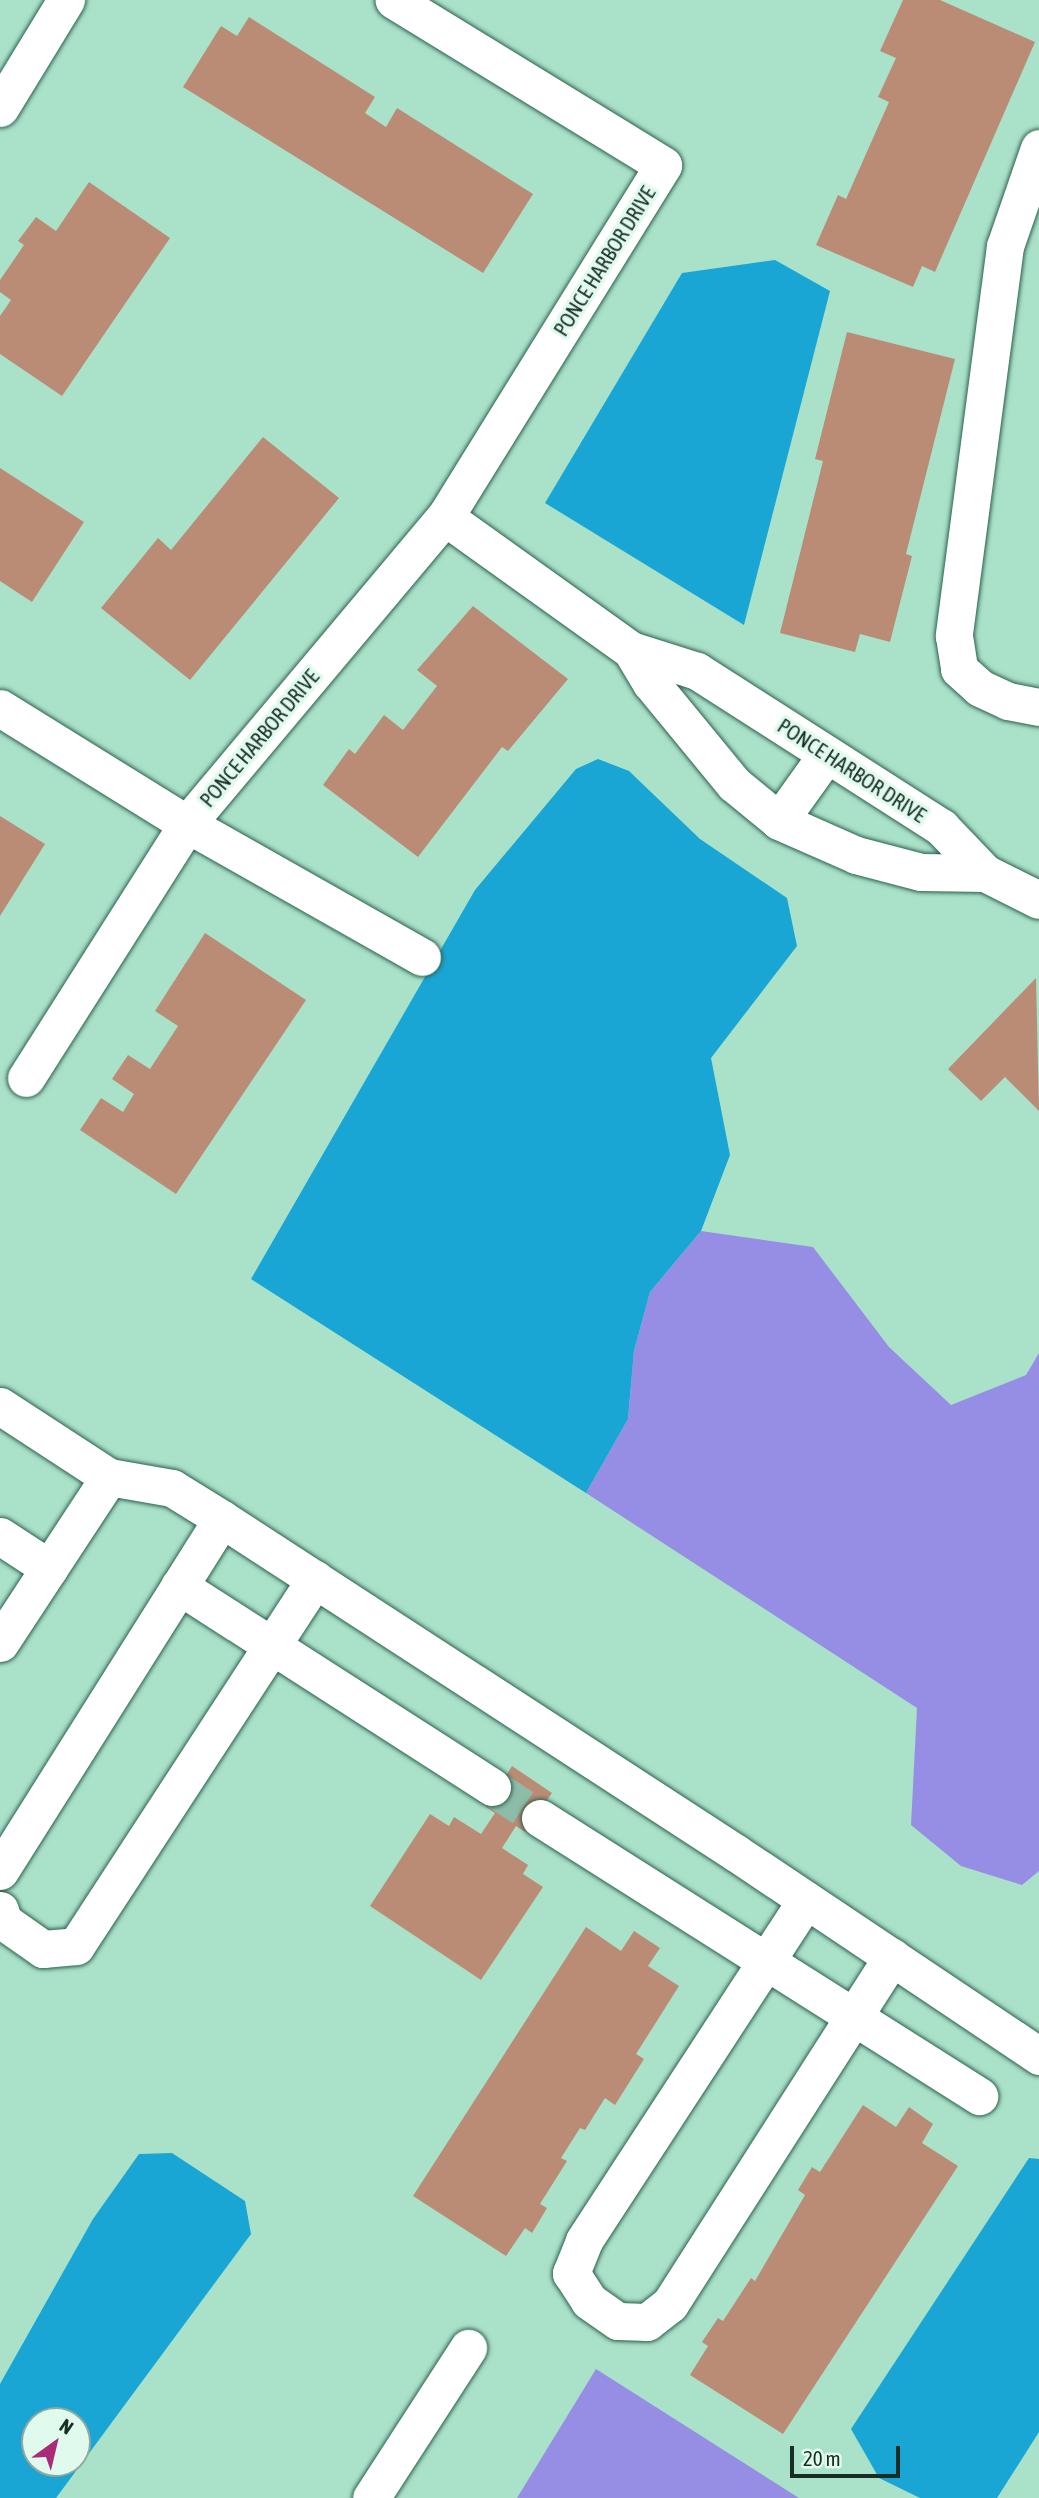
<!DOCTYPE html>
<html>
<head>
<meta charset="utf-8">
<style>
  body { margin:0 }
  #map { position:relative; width:1039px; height:2498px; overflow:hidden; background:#aae1c9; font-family:"Asap Condensed",sans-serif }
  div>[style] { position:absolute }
  .forest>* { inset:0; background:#968ee5 }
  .water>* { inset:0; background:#19a6d4 }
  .building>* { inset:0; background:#ba8c76 }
  .minor-tunnel>* { height:37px; margin-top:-18.5px; transform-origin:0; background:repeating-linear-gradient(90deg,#8dbda8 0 37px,transparent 0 55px) }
  .roads { filter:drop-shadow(0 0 2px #2d614e) drop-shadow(0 0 2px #2d614e) }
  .minor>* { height:37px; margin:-18.5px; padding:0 18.5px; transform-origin:18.5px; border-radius:18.5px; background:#fff }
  span { translate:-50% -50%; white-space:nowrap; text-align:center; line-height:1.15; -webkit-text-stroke:7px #e0fbee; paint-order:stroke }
  .street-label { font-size:21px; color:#172d25 }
  .north { position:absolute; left:21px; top:2407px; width:70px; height:70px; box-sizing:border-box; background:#e0fbee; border:2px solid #90a99e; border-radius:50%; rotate:34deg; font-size:19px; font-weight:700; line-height:28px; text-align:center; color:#172d25 }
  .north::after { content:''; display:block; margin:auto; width:24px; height:32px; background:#aa2b7a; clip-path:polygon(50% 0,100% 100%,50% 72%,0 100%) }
  .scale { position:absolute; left:790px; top:2446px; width:110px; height:32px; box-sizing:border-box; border:4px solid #172d25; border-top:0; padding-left:9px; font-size:21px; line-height:24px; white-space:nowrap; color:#172d25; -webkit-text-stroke:5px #e0fbee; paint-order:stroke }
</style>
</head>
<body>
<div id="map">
  <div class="forest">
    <i style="clip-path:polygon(701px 1231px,813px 1247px,889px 1347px,951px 1405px,1026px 1375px,1039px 1353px,1039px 1871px,1022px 1885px,961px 1866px,911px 1825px,917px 1708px,586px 1493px,628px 1419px,634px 1351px,650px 1292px)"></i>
    <i style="clip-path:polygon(596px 2369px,799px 2498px,517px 2498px)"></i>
  </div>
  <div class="water">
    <i style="clip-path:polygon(775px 260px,830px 291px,744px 625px,545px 503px,682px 273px)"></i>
    <i style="clip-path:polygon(598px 759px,629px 771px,700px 839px,787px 898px,797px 946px,711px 1058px,730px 1155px,701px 1231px,650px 1292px,634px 1351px,628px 1419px,586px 1493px,251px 1279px,475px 890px,576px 769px)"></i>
    <i style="clip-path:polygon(evenodd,172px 2153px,245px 2201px,251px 2234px,56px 2498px,0 2498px,0 2384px,93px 2219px,139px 2154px,172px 2153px,35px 2421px,77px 2421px,77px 2463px,35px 2463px,35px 2421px)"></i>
    <i style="clip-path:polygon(1029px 2158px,1039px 2159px,1039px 2432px,997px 2498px,920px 2498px,879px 2478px,851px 2429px)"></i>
  </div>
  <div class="building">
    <i style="clip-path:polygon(903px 0,940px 0,1035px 42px,935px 272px,922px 266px,913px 287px,816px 245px,838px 195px,846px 199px,889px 102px,878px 97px,896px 58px,880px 51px)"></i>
    <i style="clip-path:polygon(249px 17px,375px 97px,365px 113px,386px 127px,397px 108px,533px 194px,483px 273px,183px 87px,221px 26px,237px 36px)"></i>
    <i style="clip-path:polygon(89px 182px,170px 238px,62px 396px,0 354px,0 316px,11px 300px,0 292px,0 280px,24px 245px,18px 241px,36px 217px,56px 231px)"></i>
    <i style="clip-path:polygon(847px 332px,955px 359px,906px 554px,912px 556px,890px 642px,860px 634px,855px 652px,780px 633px,823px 461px,815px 459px)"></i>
    <i style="clip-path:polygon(263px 437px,339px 498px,190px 680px,101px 608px,158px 538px,171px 550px)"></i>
    <i style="clip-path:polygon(0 468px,84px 522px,32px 602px,0 581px)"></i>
    <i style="clip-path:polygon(473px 606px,568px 679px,508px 751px,502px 747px,418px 857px,323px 785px,349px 749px,355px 754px,384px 715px,403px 730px,437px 686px,417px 670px)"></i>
    <i style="clip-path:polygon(0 816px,45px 844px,0 916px)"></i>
    <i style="clip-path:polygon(205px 933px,306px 1000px,176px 1194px,80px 1130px,101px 1098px,123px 1112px,134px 1094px,112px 1079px,128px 1055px,150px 1069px,178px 1026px,155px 1011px)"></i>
    <i style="clip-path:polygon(1036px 978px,1039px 1111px,1005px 1077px,981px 1101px,948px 1069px)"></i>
    <i style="clip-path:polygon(512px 1766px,552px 1793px,525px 1832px,516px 1826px,502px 1848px,528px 1865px,523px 1874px,543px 1887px,481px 1980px,370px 1906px,430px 1814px,449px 1826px,454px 1817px,481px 1834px,495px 1813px,486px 1807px)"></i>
    <i style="clip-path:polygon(586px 1927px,621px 1951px,634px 1931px,660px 1948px,648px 1966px,679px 1986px,636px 2054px,644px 2059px,615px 2105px,605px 2098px,585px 2130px,580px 2128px,561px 2158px,567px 2161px,540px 2204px,547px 2208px,532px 2233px,525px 2228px,506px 2256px,413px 2196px)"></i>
    <i style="clip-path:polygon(863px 2105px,896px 2127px,909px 2107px,933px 2124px,922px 2143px,958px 2166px,783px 2434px,690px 2375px,708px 2346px,702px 2342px,718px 2318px,723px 2321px,751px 2278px,755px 2281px,805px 2195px,798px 2190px,812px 2167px,820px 2172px)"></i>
  </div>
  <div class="minor-tunnel">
    <i style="left:492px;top:1787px;width:57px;rotate:32.9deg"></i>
  </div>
  <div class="roads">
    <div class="minor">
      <i style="left:0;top:108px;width:127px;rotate:-58.6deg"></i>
      <i style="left:1039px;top:148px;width:104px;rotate:109.1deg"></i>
      <i style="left:1005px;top:246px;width:393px;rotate:97.5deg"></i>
      <i style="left:954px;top:636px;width:33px;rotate:81deg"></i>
      <i style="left:959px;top:669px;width:28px;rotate:42deg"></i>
      <i style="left:980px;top:688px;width:31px;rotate:25deg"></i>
      <i style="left:1008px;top:701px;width:32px;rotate:11deg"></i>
      <i style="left:445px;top:517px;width:229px;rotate:35.6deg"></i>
      <i style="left:631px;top:650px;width:69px;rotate:17.7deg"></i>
      <i style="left:697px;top:671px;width:290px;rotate:32.6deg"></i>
      <i style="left:941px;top:827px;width:64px;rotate:46.3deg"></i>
      <i style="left:985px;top:873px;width:60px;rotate:26.6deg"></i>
      <i style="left:631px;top:650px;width:39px;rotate:59deg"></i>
      <i style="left:651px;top:683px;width:131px;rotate:50.6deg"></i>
      <i style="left:734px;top:784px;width:58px;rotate:39.4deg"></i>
      <i style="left:779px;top:821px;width:84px;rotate:23.8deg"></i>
      <i style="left:856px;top:855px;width:67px;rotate:14.7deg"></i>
      <i style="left:921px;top:872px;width:64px;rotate:0.9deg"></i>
      <i style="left:0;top:708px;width:220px;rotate:31.8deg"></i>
      <i style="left:187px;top:824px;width:270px;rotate:29.5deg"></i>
      <i style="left:779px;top:821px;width:82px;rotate:-54.4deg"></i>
      <i style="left:26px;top:1078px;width:301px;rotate:-57.6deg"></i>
      <i style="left:187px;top:824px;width:401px;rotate:-50deg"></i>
      <i style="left:445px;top:517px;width:414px;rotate:-58.2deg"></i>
      <i style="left:663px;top:165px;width:316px;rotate:-148.5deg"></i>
      <i style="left:0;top:1406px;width:130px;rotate:33.1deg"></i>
      <i style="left:109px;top:1477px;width:64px;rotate:9.9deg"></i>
      <i style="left:172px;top:1488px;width:59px;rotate:31.8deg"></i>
      <i style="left:222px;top:1519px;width:613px;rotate:33.02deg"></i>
      <i style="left:736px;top:1853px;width:365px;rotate:33.8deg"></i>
      <i style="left:0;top:1536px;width:59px;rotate:33.1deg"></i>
      <i style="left:179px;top:1586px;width:372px;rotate:32.7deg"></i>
      <i style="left:0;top:1643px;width:199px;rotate:-56.7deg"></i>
      <i style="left:540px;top:1818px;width:520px;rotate:32.34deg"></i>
      <i style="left:0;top:1871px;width:416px;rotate:-57.8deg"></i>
      <i style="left:806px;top:1900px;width:407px;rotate:123.1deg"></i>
      <i style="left:584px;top:2241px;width:35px;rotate:112deg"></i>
      <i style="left:571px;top:2273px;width:33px;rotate:57deg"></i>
      <i style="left:589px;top:2301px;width:35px;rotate:35deg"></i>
      <i style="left:618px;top:2321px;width:29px;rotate:2deg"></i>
      <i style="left:647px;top:2322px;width:29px;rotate:-38deg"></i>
      <i style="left:670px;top:2304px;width:412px;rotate:-57.4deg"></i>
      <i style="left:0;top:1910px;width:11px;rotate:75deg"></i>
      <i style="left:3px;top:1921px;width:49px;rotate:35deg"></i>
      <i style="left:43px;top:1949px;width:33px;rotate:-5deg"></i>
      <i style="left:76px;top:1946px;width:438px;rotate:-56.9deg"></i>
      <i style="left:371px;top:2498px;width:179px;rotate:-57.1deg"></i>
    </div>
  </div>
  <div class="street-label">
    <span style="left:604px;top:261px;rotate:-58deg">PONCE HARBOR DRIVE</span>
    <span style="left:259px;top:738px;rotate:-50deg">PONCE HARBOR DRIVE</span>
    <span style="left:852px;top:770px;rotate:33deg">PONCE HARBOR DRIVE</span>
  </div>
  <div class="north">N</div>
  <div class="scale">20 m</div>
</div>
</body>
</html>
